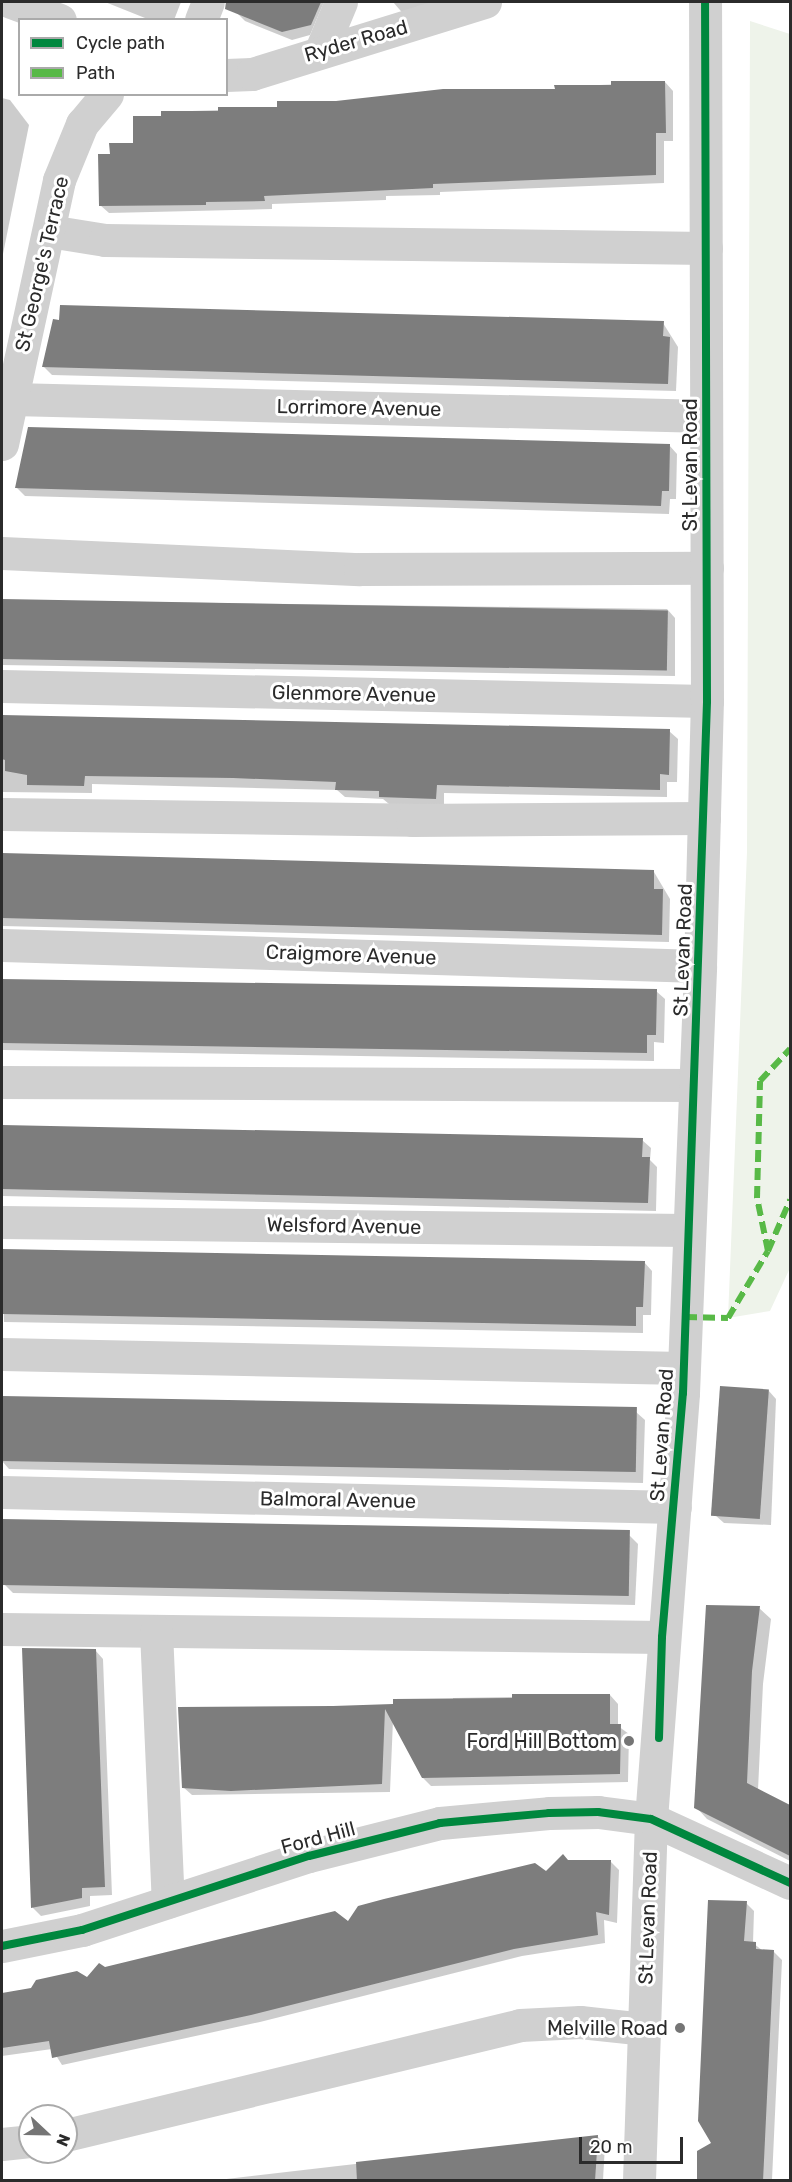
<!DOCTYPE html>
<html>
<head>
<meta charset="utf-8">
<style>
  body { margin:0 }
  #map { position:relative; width:792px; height:2182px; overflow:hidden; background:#fff; font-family:Rubik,sans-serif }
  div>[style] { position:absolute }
  .green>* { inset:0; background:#eef3ea }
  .shadow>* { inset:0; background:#0003 }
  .building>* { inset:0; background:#7d7d7d; transform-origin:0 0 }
  .minor>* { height:33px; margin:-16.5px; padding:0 16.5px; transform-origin:16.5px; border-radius:16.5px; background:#d0d0d0 }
  .quiet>* { height:6px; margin-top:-3px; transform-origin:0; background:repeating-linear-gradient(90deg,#58b947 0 12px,transparent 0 18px) }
  .cycleway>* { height:8px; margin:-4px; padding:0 4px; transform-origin:4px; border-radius:4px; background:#00873e }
  .dots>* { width:16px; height:16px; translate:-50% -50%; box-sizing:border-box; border:3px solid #fff; border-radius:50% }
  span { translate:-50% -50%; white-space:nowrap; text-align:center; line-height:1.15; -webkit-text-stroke:6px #fff; paint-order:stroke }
  .street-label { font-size:20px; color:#2b2b2b }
  .poi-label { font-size:20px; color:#2b2b2b }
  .right { translate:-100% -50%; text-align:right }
  .frame { position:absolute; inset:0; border:3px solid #2b2b2b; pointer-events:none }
  .legend { position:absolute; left:18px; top:18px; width:210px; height:78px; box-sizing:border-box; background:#fff; border:2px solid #aaa; margin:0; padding:8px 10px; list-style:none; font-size:18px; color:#2b2b2b }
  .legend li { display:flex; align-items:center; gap:12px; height:30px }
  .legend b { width:30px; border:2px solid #aaa }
  .north { position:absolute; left:18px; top:2104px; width:60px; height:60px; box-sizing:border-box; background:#fff; border:2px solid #aaa; border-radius:50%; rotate:112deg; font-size:16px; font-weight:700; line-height:24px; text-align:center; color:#2b2b2b }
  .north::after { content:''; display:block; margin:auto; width:21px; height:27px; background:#757575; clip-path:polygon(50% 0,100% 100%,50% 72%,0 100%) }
  .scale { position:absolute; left:579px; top:2137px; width:104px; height:27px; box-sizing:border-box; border:3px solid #2b2b2b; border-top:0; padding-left:8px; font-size:18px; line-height:21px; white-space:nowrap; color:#2b2b2b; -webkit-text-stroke:4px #fff; paint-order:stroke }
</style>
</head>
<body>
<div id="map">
  <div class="green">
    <i style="clip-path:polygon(750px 21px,790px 34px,790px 1268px,770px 1311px,728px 1318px,747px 852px)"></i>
  </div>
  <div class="shadow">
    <i style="clip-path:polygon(105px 2px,181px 2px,174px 20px,150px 20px)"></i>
    <i style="clip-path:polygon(241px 2px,324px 2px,310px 35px,292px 40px,245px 21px,236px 12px)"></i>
    <i style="clip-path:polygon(393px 2px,451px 2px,406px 17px)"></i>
    <i style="clip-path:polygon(665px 82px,673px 91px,673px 141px,664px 141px,664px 183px,440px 192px,440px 195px,386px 196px,386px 200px,272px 204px,272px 209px,109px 213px,100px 205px,111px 155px,134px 144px,163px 117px,163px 112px,278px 108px,557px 90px,556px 87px)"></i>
    <i style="clip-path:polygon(2px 98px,10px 100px,29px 125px,2px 259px)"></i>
    <i style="clip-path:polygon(663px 323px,678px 347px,676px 391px,52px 375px,44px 367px)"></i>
    <i style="clip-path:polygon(669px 445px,677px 454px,676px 499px,670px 499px,669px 514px,25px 496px,17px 488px)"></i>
    <i style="clip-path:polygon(2px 600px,667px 609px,675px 618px,675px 676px,2px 665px)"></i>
    <i style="clip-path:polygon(2px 718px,669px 731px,678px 739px,677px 782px,667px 782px,667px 797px,444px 793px,444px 806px,389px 804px,383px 799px,345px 797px,337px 790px,92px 784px,92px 793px,2px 792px)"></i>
    <i style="clip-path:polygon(2px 854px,654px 872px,670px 899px,669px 942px,2px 926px)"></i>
    <i style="clip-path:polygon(2px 980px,656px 991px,665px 999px,664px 1043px,654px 1042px,654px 1061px,3px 1050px)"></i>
    <i style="clip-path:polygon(642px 1140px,651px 1148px,650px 1160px,657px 1167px,656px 1211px,2px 1196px,2px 1144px)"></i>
    <i style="clip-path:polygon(2px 1250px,644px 1262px,652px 1271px,651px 1315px,643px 1315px,643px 1333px,4px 1322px)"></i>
    <i style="clip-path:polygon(768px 1390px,776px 1399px,771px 1525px,724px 1523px,715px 1515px)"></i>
    <i style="clip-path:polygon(3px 1397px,636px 1412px,645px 1420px,643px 1483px,9px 1469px,2px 1461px)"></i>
    <i style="clip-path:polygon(630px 1536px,638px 1544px,635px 1605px,13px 1593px,5px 1585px)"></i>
    <i style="clip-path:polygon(759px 1608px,771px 1619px,763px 1684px,758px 1790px,790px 1806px,790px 1861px,707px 1819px,696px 1807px)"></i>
    <i style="clip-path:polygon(95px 1650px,103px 1659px,112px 1895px,90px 1896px,90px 1906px,41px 1916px,33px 1908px,33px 1896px)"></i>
    <i style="clip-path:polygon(610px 1695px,618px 1704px,618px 1726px,629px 1734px,628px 1782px,431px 1786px,423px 1778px,393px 1720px,390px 1792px,192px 1795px,183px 1787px,333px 1708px,453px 1702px,453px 1698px)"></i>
    <i style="clip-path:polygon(568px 1861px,611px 1862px,619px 1870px,617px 1923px,604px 1920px,605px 1943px,522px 1956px,260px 2022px,62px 2065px,52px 2049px,2px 2056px,2px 1997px,88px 1979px,105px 1969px,348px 1923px,546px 1873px)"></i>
    <i style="clip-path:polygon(746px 1903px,754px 1911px,753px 1943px,763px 1951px,773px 1951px,782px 1960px,772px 2180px,697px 2180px,698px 2152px,713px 2144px)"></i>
    <i style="clip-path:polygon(597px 2136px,605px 2145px,603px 2180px,218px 2180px)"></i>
  </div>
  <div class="building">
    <i style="clip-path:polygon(226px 2px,321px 2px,311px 25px,282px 32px,225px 9px)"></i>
    <i style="clip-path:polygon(611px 81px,665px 81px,666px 133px,656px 133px,656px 175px,433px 184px,433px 188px,264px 196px,265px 201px,206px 202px,206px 205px,99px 206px,98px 154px,110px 154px,109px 143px,133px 143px,133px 116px,161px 116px,161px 111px,218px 111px,218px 107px,277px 107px,277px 101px,336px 101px,443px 89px,555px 89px,554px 85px,611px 85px)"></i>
    <i style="clip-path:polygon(60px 305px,664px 321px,663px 336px,670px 337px,668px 384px,42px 367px,53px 319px,59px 320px)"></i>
    <i style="clip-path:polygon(28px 427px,670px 444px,669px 491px,662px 491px,661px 506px,15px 488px)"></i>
    <i style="left:2px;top:599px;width:666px;height:60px;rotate:1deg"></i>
    <i style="clip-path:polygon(2px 715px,670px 729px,669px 775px,660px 774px,660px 790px,437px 785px,436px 799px,379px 797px,379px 791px,335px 790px,336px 782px,233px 778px,85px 776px,84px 786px,27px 785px,27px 775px,5px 771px,5px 760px,2px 759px)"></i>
    <i style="clip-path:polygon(2px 853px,654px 870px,654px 889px,663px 889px,662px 935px,2px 918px)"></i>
    <i style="clip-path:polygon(2px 979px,657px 989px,656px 1035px,647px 1035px,647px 1053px,2px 1043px)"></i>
    <i style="clip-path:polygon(2px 1125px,643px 1138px,642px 1157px,650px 1157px,648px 1203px,2px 1189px)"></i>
    <i style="clip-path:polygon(2px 1249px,645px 1261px,643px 1307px,636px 1307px,636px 1326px,2px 1314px)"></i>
    <i style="left:720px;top:1386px;width:49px;height:130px;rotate:4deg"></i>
    <i style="left:2px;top:1396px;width:635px;height:65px;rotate:1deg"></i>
    <i style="left:2px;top:1519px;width:628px;height:66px;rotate:1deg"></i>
    <i style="clip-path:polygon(706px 1605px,760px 1606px,752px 1671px,747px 1783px,790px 1805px,790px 1856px,694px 1808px)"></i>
    <i style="clip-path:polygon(22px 1648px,96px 1649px,103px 1839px,105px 1887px,82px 1888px,82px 1898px,31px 1908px)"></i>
    <i style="clip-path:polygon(512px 1694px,610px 1694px,610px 1724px,621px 1724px,620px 1774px,422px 1778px,385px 1709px,382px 1784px,231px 1791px,182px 1788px,178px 1707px,333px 1706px,393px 1704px,393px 1699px,512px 1698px)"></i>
    <i style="clip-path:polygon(563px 1854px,568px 1860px,611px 1860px,609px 1915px,596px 1912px,598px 1935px,514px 1949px,251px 2015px,52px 2058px,49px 2041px,2px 2048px,2px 1993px,31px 1988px,36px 1980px,77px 1971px,87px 1977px,99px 1963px,105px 1967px,335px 1911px,348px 1921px,358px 1906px,384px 1899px,535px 1863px,546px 1871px)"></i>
    <i style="clip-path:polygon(708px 1900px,747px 1901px,744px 1941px,756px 1942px,756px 1949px,774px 1950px,763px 2181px,697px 2181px,697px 2151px,711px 2143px,698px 2121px)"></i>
    <i style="clip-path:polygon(598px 2135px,595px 2181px,357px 2181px,356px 2162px)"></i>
  </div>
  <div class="minor">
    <i style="left:11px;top:2px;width:52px;rotate:20.2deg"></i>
    <i style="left:201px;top:20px;width:19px;rotate:-69deg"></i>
    <i style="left:321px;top:50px;width:52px;rotate:-67.4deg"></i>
    <i style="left:226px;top:75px;width:26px;rotate:-2deg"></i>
    <i style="left:252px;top:74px;width:244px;rotate:-17.2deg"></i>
    <i style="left:49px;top:231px;width:57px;rotate:9.1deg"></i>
    <i style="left:105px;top:240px;width:601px;rotate:0.76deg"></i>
    <i style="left:12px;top:399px;width:694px;rotate:1.4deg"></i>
    <i style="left:2px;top:444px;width:270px;rotate:-77.8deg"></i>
    <i style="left:59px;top:180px;width:61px;rotate:-67.7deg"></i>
    <i style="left:82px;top:124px;width:39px;rotate:-50deg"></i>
    <i style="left:2px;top:553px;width:358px;rotate:2.6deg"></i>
    <i style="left:360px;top:569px;width:347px;rotate:-0.2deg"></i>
    <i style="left:2px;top:686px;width:705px;rotate:1.22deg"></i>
    <i style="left:2px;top:814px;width:410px;rotate:0.8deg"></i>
    <i style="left:412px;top:820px;width:292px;rotate:-0.4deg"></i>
    <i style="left:2px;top:945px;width:698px;rotate:1.72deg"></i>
    <i style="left:2px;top:1082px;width:692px;rotate:0.25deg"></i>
    <i style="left:2px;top:1222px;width:685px;rotate:0.67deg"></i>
    <i style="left:2px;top:1354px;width:681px;rotate:1.18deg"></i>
    <i style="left:2px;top:1492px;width:673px;rotate:1.28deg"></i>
    <i style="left:2px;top:1629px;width:660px;rotate:0.69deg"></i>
    <i style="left:156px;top:1631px;width:271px;rotate:87.5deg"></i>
    <i style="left:2px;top:1946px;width:82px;rotate:-11.3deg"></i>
    <i style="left:82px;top:1930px;width:239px;rotate:-18.1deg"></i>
    <i style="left:309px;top:1856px;width:135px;rotate:-14.1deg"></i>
    <i style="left:440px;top:1823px;width:109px;rotate:-5.2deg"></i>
    <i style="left:549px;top:1813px;width:49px;rotate:-1.2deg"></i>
    <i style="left:598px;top:1812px;width:53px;rotate:7.5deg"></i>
    <i style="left:651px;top:1819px;width:153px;rotate:24.7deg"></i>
    <i style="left:66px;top:2135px;width:467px;rotate:-13.6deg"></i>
    <i style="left:520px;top:2025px;width:60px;rotate:-2.9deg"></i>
    <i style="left:580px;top:2022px;width:64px;rotate:6.2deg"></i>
    <i style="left:2px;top:2144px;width:28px;rotate:-6deg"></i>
    <i style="left:639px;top:2180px;width:361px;rotate:-88.1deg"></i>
    <i style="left:651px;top:1819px;width:427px;rotate:-85.7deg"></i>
    <i style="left:683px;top:1393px;width:427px;rotate:-87.7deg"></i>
    <i style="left:700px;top:966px;width:265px;rotate:-88.5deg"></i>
    <i style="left:707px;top:701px;width:699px;rotate:-90.16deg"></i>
  </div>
  <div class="quiet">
    <i style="left:768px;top:1251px;width:54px;rotate:-101.7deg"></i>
    <i style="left:757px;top:1198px;width:117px;rotate:-88.5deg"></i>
    <i style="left:760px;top:1081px;width:44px;rotate:-46.8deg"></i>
    <i style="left:685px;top:1317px;width:43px;rotate:1.3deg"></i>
    <i style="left:728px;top:1318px;width:78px;rotate:-59.2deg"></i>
    <i style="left:768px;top:1251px;width:56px;rotate:-66.7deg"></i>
  </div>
  <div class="cycleway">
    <i style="left:659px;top:1738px;width:101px;rotate:-88.3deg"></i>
    <i style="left:662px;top:1637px;width:245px;rotate:-85.1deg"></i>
    <i style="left:683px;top:1393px;width:692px;rotate:-88.01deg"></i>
    <i style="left:707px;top:701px;width:699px;rotate:-90.16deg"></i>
    <i style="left:2px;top:1946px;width:82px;rotate:-11.3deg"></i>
    <i style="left:82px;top:1930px;width:239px;rotate:-18.1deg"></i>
    <i style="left:309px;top:1856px;width:135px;rotate:-14.1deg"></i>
    <i style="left:440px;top:1823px;width:109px;rotate:-5.2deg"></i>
    <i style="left:549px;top:1813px;width:49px;rotate:-1.2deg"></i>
    <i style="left:598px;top:1812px;width:53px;rotate:7.5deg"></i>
    <i style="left:651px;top:1819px;width:153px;rotate:24.7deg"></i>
  </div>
  <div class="dots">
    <i style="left:629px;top:1741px;background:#757575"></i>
    <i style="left:680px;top:2028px;background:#757575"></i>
  </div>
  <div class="street-label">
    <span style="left:356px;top:41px;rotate:-16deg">Ryder Road</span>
    <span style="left:42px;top:264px;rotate:-77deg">St George's Terrace</span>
    <span style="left:359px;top:408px;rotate:1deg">Lorrimore Avenue</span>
    <span style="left:690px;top:465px;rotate:-90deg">St Levan Road</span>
    <span style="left:354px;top:694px;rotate:1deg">Glenmore Avenue</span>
    <span style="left:683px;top:950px;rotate:-88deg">St Levan Road</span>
    <span style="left:351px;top:955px;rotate:2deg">Craigmore Avenue</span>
    <span style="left:344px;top:1226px;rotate:1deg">Welsford Avenue</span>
    <span style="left:662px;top:1435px;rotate:-86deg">St Levan Road</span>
    <span style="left:338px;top:1500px;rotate:1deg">Balmoral Avenue</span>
    <span style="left:318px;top:1838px;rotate:-15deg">Ford Hill</span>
    <span style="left:648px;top:1918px;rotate:-88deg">St Levan Road</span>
  </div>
  <div class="poi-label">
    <span class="right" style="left:617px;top:1741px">Ford Hill Bottom</span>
    <span class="right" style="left:668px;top:2028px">Melville Road</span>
  </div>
  <div class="frame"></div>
  <ul class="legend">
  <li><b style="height:8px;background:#00873e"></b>Cycle path</li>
  <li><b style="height:8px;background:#58b947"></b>Path</li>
  </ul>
  <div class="north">N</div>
  <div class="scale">20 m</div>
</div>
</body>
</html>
